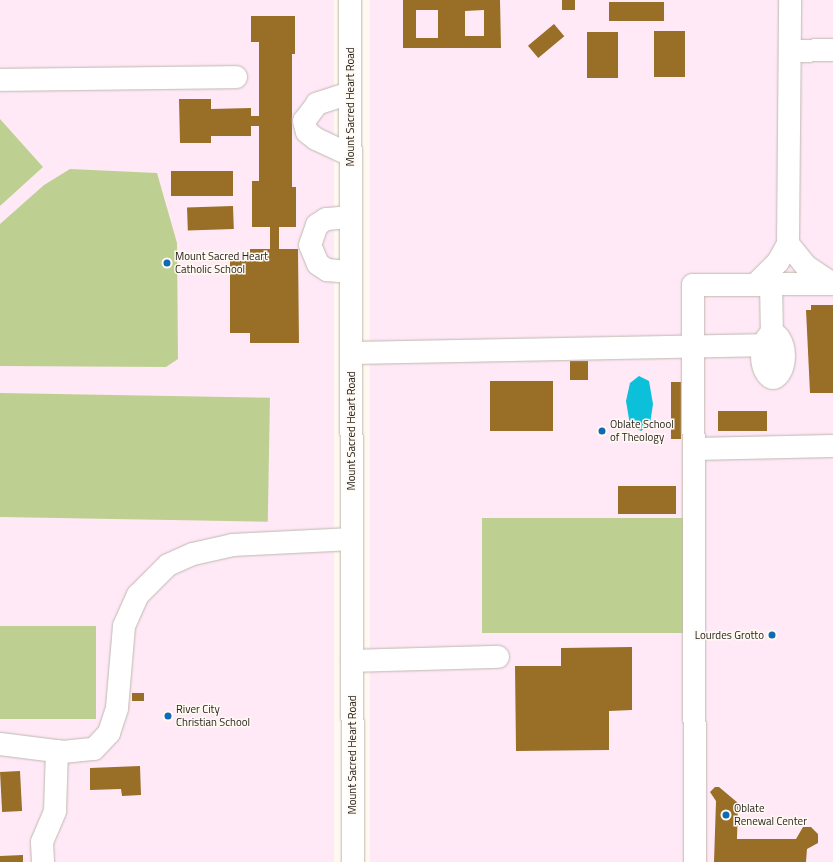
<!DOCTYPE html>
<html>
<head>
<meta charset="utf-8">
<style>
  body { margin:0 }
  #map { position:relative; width:833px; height:862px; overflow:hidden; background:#fff9f1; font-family:"Titillium Web",sans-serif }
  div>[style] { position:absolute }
  .education>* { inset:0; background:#ffe9f7; transform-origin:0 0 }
  .green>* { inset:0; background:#bed091; transform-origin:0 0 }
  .water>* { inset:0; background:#0cc0d9 }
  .building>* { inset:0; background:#996e27; transform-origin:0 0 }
  .roads { filter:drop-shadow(0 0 1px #bfb8ae) drop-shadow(0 0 1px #bfb8ae) }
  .minor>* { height:22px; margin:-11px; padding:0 11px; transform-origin:11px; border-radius:11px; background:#fff }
  .minor>.ring { margin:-11px; padding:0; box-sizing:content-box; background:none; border:22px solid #fff; border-radius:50% }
  .dots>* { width:11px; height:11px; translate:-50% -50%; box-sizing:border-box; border:2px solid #fff9f1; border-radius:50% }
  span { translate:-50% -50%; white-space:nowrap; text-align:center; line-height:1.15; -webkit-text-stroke:3px #fff9f1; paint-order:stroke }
  .street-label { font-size:11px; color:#272421 }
  .poi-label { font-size:11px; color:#272421 }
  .left { translate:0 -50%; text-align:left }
  .right { translate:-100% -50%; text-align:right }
</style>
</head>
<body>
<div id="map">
  <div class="education">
    <i style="left:0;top:0;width:334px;height:862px"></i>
    <i style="left:370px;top:0;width:463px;height:862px"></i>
  </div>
  <div class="green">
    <i style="clip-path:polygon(0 119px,43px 167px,0 206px)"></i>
    <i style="clip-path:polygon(70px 169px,157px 173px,177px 243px,178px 359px,166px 367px,0 366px,0 224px,44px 185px)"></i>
    <i style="left:0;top:393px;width:270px;height:124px;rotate:1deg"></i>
    <i style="left:482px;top:518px;width:201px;height:115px"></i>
    <i style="left:0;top:626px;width:96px;height:93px"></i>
  </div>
  <div class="water">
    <i style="clip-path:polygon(639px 376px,649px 381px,653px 404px,650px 424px,641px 431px,630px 425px,626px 401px,630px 383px)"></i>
  </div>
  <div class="building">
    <i style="clip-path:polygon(evenodd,403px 0,500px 0,501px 48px,403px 48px,403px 0,416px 10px,438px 10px,438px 38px,416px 38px,416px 10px,403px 0,484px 10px,484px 36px,465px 36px,465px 11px,484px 10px)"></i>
    <i style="left:562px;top:0;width:13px;height:10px"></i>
    <i style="left:609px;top:2px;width:55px;height:19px"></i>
    <i style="clip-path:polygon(251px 16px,295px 16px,295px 54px,292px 54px,292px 187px,296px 187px,296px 227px,279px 227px,279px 249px,298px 249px,299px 343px,250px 343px,250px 333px,230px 333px,230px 261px,250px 261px,250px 249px,270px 249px,270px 227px,252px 227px,252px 181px,259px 181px,259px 126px,251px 126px,251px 136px,211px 136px,211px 143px,180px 143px,179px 99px,211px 99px,211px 109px,251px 108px,251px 116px,259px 116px,259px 42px,251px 42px)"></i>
    <i style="left:554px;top:24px;width:16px;height:34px;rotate:50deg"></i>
    <i style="left:654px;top:31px;width:31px;height:46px"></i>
    <i style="left:587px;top:32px;width:31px;height:46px"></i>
    <i style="left:171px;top:171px;width:62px;height:25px"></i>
    <i style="left:233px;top:206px;width:23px;height:46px;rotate:88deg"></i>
    <i style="clip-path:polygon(811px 305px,833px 305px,833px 393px,810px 393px,806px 310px,811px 310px)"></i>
    <i style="left:570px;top:361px;width:18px;height:19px"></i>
    <i style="left:553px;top:381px;width:50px;height:63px;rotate:90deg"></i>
    <i style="left:671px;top:382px;width:10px;height:57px"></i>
    <i style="left:718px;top:411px;width:49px;height:20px"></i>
    <i style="left:618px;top:486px;width:58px;height:28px"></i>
    <i style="clip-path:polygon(632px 647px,632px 710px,609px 711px,609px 750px,516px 751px,515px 666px,561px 666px,561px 648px)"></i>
    <i style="left:132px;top:693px;width:12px;height:8px"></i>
    <i style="clip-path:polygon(140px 766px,141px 795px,122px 796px,121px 789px,90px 790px,90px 768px)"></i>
    <i style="left:20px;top:771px;width:40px;height:20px;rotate:87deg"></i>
    <i style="clip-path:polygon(715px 787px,719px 787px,738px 803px,737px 839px,796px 839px,803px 827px,811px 827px,818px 834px,818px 843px,807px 849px,806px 862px,714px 862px,716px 801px,710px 792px)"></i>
    <i style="clip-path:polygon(23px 855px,23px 862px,0 862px,0 856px)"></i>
  </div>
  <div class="roads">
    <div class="minor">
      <i style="left:350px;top:0;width:862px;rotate:89.8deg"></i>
      <i style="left:790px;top:51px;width:43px;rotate:-1.3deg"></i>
      <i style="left:0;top:80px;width:236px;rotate:-0.7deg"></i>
      <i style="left:350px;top:93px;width:35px;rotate:162deg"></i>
      <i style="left:317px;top:104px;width:21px;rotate:127deg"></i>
      <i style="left:304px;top:121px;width:11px;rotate:75deg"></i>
      <i style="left:307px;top:132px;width:11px;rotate:38deg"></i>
      <i style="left:316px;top:139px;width:38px;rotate:25deg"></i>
      <i style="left:350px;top:217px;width:24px;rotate:175deg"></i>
      <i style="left:326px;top:219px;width:11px;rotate:146deg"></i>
      <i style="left:317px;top:225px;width:21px;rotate:109deg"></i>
      <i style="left:310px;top:245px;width:21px;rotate:67deg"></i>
      <i style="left:318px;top:264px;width:11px;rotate:34deg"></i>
      <i style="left:327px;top:270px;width:24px;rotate:5deg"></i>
      <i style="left:788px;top:244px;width:28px;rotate:51deg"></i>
      <i style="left:806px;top:266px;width:32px;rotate:34deg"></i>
      <i style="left:756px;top:284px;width:31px;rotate:-45deg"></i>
      <i style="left:778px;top:262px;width:21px;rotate:-61deg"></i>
      <i style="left:788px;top:244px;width:244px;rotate:-89.5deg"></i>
      <i style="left:771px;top:284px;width:50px;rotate:88.9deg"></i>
      <i class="ring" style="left:762px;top:334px;width:-4px;height:-4px"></i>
      <i style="left:351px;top:353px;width:411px;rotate:-1.1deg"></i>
      <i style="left:694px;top:449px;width:139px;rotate:-1.2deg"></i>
      <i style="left:352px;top:661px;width:146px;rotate:-1.6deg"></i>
      <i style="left:0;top:744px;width:64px;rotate:7.2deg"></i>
      <i style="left:63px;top:752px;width:31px;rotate:-6deg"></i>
      <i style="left:94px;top:749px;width:22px;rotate:-47deg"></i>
      <i style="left:109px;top:733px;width:26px;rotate:-72deg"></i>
      <i style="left:117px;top:708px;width:82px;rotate:-85.1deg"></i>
      <i style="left:124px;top:626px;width:34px;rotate:-66deg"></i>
      <i style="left:138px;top:595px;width:42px;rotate:-45deg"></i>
      <i style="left:168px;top:565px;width:27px;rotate:-24deg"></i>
      <i style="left:193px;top:554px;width:41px;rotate:-12.7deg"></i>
      <i style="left:233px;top:545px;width:119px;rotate:-2.9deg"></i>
      <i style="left:43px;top:862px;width:20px;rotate:-93deg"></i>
      <i style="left:42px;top:842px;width:34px;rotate:-67deg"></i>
      <i style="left:55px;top:811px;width:60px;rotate:-88.1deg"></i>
      <i style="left:695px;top:862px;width:577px;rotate:-90.2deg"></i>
      <i style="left:693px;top:285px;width:140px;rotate:-0.4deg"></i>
    </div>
  </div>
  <div class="dots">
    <i style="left:167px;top:263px;background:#0e69b7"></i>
    <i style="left:602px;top:431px;background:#0e69b7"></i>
    <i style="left:772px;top:635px;background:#0e69b7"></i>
    <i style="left:168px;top:716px;background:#0e69b7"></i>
    <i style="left:726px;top:815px;background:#0e69b7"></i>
  </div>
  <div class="street-label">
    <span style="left:350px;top:107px;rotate:-90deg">Mount Sacred Heart Road</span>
    <span style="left:351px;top:431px;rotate:-90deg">Mount Sacred Heart Road</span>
    <span style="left:352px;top:755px;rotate:-90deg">Mount Sacred Heart Road</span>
  </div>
  <div class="poi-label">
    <span class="left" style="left:175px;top:263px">Mount Sacred Heart<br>Catholic School</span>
    <span class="left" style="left:610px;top:431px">Oblate School<br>of Theology</span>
    <span class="right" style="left:764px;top:635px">Lourdes Grotto</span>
    <span class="left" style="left:176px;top:716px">River City<br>Christian School</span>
    <span class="left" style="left:734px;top:815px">Oblate<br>Renewal Center</span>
  </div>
</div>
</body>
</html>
